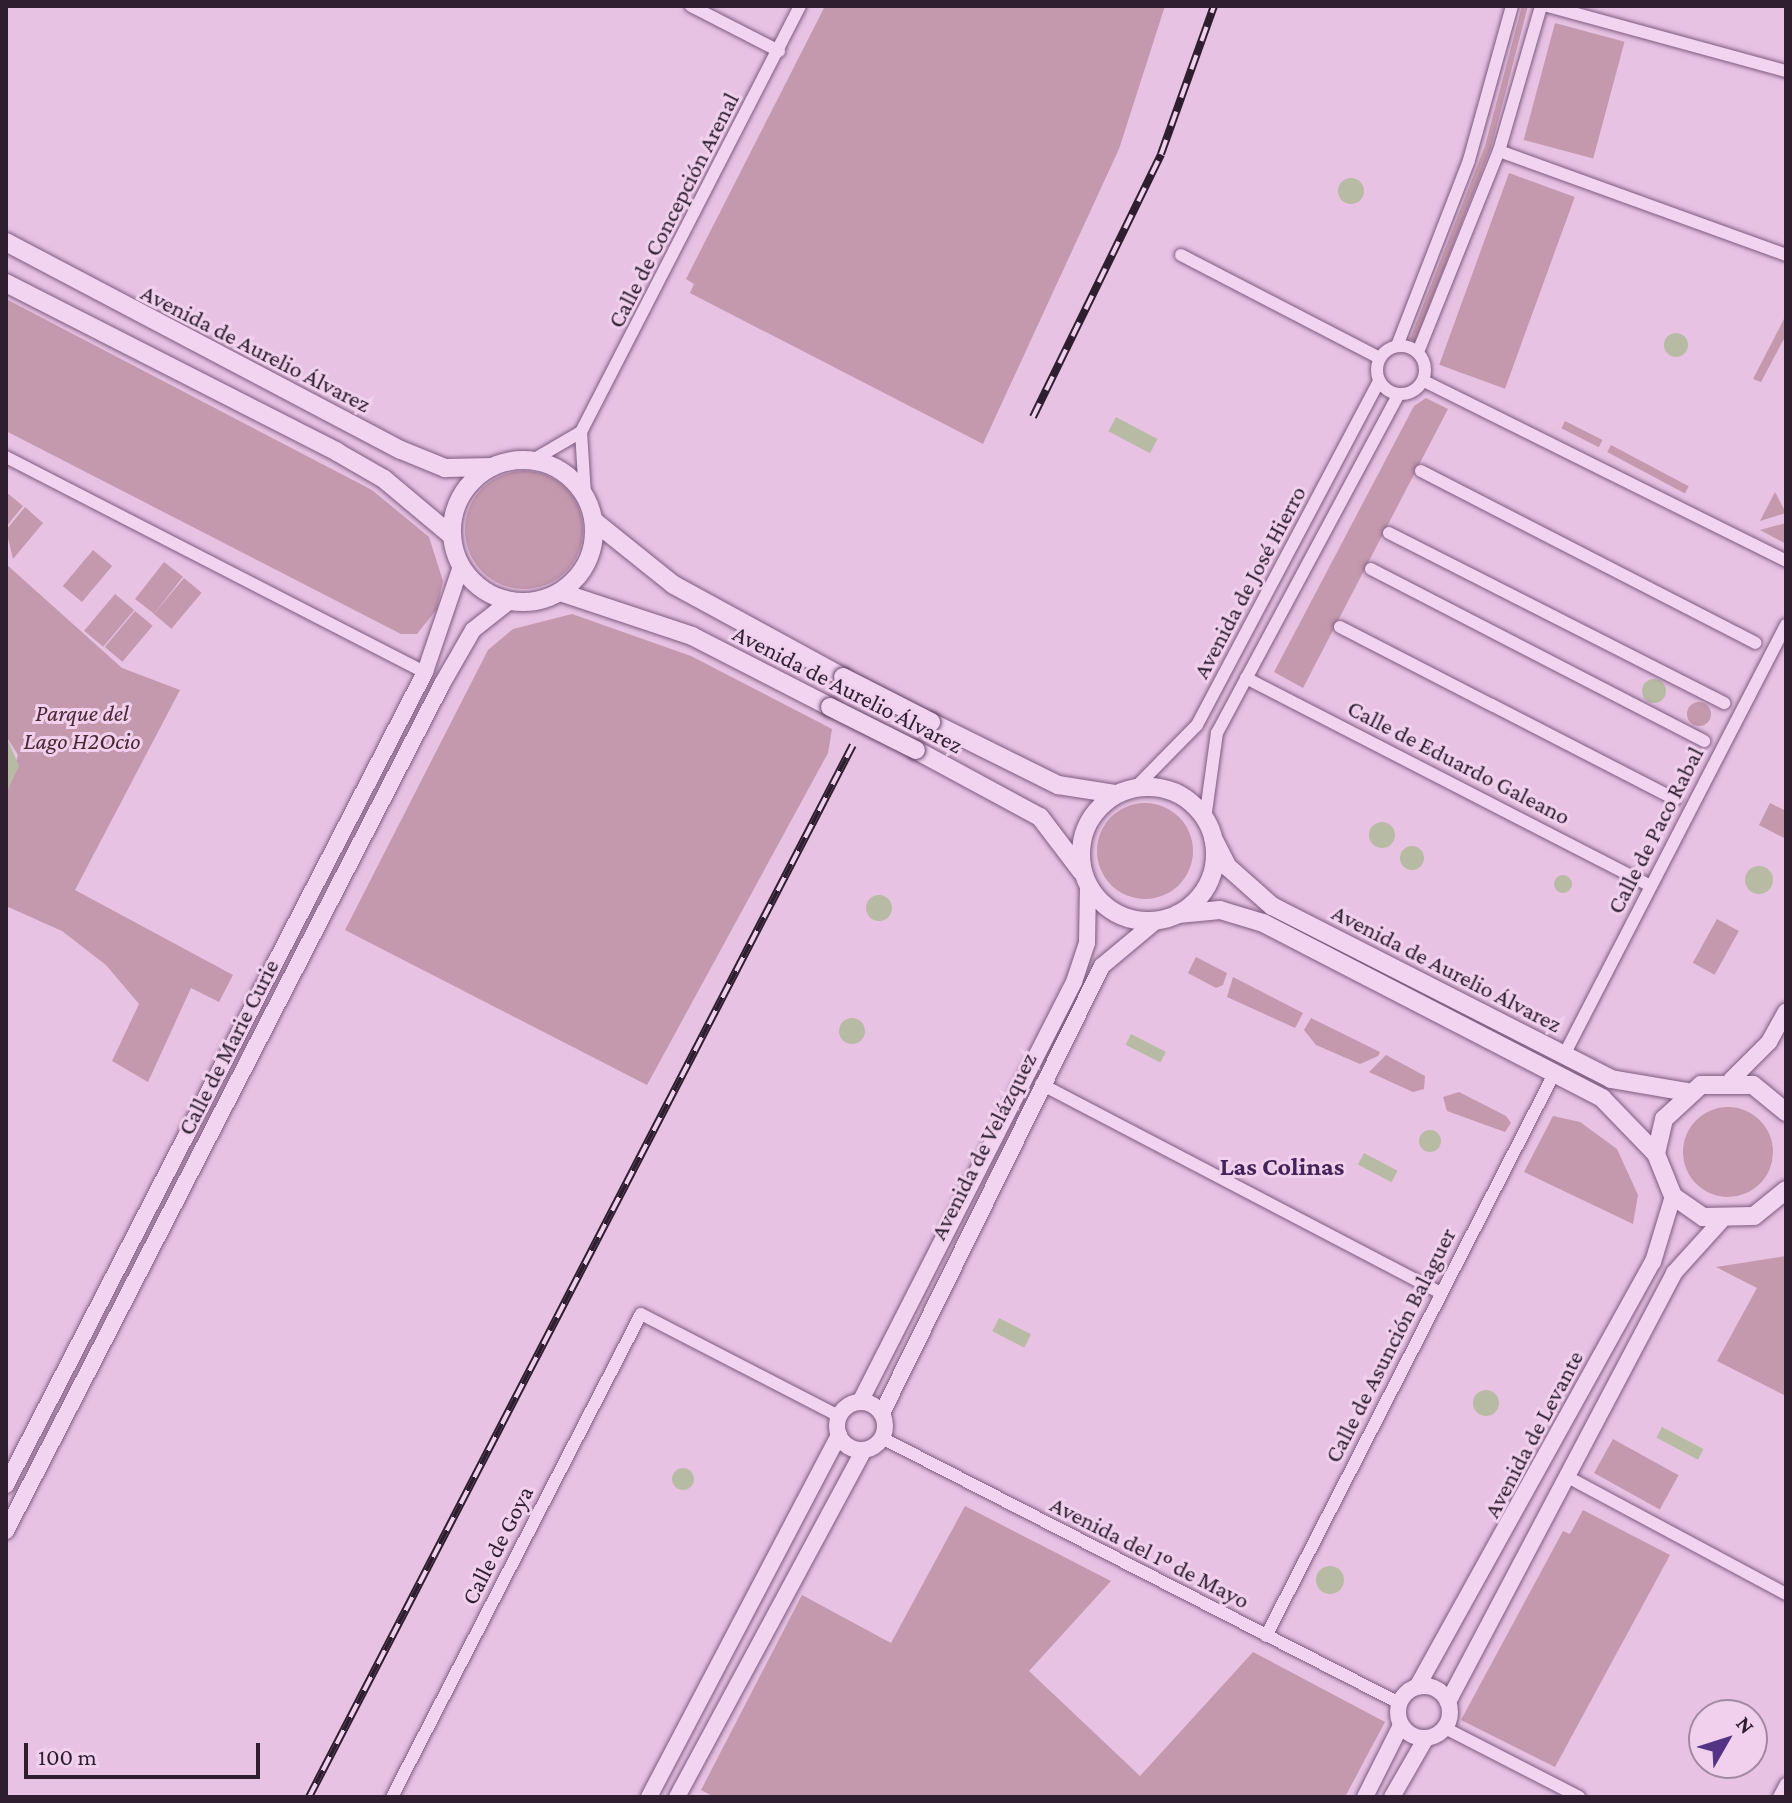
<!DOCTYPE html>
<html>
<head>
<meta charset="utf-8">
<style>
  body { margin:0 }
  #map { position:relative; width:1792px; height:1803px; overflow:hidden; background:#e7c2e3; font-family:"Crimson Pro",serif }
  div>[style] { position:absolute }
  .green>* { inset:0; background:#c498ad; transform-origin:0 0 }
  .round { border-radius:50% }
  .water>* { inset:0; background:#b8bba4; transform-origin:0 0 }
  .roads { filter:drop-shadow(0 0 2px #7d5b7f) drop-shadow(0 0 2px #7d5b7f) }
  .minor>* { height:12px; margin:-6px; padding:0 6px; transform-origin:6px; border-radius:6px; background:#f3d4f0 }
  .minor>.ring { margin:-6px; padding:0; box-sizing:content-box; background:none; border:12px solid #f3d4f0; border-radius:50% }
  .tertiary>* { height:16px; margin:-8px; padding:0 8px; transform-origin:8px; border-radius:8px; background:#f3d4f0 }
  .tertiary>.ring { margin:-8px; padding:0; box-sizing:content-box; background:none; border:16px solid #f3d4f0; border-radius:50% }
  .secondary>* { height:18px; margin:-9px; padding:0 9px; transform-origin:9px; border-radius:9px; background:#f3d4f0 }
  .secondary>.ring { margin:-9px; padding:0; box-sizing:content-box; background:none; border:18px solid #f3d4f0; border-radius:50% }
  .rail>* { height:8px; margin-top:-4px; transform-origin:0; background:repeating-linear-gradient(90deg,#f0d0ec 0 15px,#2e1e30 0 30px); box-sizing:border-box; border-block:2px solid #2e1e30 }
  .bridges { filter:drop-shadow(0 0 2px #5d3f61) drop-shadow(0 0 2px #5d3f61) }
  .secondary-bridge>* { height:18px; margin:-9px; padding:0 9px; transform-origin:9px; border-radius:9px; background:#f3d4f0 }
  span { translate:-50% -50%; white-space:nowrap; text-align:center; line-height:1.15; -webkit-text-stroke:6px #f0d0ec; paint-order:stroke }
  .street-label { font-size:24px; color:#2e1e30 }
  .park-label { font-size:24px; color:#4a2733; font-style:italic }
  .neighbourhood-label { font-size:26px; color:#432358; font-weight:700 }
  .frame { position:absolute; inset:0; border:8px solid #2e1e30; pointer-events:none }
  .north { position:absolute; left:1688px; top:1699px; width:80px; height:80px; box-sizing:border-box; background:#f0d0ec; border:2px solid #a289a1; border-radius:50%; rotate:51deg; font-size:22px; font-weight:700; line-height:32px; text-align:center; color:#2e1e30 }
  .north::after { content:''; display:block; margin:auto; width:28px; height:36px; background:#543386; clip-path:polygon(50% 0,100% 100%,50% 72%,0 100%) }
  .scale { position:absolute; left:24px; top:1743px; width:236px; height:36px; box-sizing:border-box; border:4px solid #2e1e30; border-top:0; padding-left:10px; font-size:24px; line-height:28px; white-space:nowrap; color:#2e1e30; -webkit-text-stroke:6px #f0d0ec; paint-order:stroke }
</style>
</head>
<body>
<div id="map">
  <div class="green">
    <i style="clip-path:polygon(825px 6px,1165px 6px,1119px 149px,983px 444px,690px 293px,694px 284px,686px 279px)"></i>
    <i style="clip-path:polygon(1522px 6px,1528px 6px,1491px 148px,1415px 342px,1410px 339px,1485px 146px)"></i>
    <i style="left:1555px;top:23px;width:72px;height:121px;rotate:15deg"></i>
    <i style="left:1509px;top:173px;width:70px;height:204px;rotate:20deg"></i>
    <i style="clip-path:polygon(6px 299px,372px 490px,429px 537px,443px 581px,437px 609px,417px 634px,401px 634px,6px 431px)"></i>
    <i style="clip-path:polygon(1786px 315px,1786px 335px,1761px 382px,1753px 379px)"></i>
    <i style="clip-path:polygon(1426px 398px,1448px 409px,1303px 688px,1274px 672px,1414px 406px)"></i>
    <i style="left:1565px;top:421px;width:42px;height:8px;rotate:27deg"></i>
    <i style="left:1611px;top:445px;width:88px;height:8px;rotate:28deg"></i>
    <i class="round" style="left:465px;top:471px;width:118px;height:118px"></i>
    <i style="clip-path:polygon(6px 492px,23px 506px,6px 527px)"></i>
    <i style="clip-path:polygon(1775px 492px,1786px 513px,1760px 521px)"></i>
    <i style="clip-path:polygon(25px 507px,43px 523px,13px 559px,6px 530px)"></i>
    <i style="clip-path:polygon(1786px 523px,1786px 544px,1760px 530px)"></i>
    <i style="left:93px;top:550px;width:25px;height:47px;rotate:40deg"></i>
    <i style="left:164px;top:562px;width:24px;height:47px;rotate:38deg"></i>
    <i style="clip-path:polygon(6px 564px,122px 668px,180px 690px,75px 890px,233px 975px,219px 1002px,191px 988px,148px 1082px,112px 1061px,139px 1004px,106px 965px,62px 931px,6px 906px,6px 794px,18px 755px,6px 736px)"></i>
    <i style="left:184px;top:578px;width:23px;height:47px;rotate:40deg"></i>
    <i style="left:115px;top:594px;width:25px;height:48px;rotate:40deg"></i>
    <i style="left:135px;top:611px;width:23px;height:47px;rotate:40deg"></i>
    <i style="clip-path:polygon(572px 614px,691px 656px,832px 729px,828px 753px,647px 1085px,345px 930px,488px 650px,513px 629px)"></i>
    <i class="round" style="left:1687px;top:702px;width:24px;height:24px"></i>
    <i class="round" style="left:1097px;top:803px;width:96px;height:96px"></i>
    <i style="clip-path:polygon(1770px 803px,1786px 811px,1786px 839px,1759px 825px)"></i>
    <i style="left:1717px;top:919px;width:25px;height:50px;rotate:29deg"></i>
    <i style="clip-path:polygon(1196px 957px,1227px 973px,1223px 985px,1216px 988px,1188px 973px)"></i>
    <i style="clip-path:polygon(1233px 977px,1303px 1013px,1295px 1028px,1227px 997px)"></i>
    <i style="clip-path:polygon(1311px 1018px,1380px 1052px,1378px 1056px,1360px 1064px,1316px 1045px,1304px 1030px)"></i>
    <i style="clip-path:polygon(1386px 1055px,1425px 1076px,1424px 1089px,1413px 1092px,1369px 1072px)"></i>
    <i style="clip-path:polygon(1459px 1092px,1506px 1116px,1511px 1123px,1505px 1132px,1447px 1111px,1443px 1097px)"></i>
    <i class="round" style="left:1683px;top:1107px;width:90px;height:90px"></i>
    <i style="clip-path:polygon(1553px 1116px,1580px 1122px,1617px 1149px,1638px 1195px,1633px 1224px,1524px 1172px)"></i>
    <i style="clip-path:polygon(1786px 1256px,1786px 1396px,1717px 1361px,1757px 1288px,1716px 1267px)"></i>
    <i style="left:1613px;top:1439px;width:75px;height:39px;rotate:29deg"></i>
    <i style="clip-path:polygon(965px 1506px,1111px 1581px,1029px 1671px,1140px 1776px,1253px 1652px,1385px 1722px,1345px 1797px,714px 1797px,701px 1790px,802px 1595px,891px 1643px)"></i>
    <i style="clip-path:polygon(1583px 1510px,1670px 1555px,1555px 1767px,1461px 1720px,1563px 1531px,1570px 1534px)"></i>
  </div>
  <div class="water">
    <i class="round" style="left:1338px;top:178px;width:26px;height:26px"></i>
    <i class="round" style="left:1664px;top:333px;width:24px;height:24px"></i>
    <i style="left:1116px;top:417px;width:47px;height:16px;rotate:28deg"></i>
    <i class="round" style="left:1642px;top:679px;width:24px;height:24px"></i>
    <i style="clip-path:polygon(6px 736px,19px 766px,6px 794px)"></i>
    <i class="round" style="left:1369px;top:822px;width:26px;height:26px"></i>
    <i class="round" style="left:1400px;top:846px;width:24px;height:24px"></i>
    <i class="round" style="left:1745px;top:866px;width:28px;height:28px"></i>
    <i class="round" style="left:1554px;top:875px;width:18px;height:18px"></i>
    <i class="round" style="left:866px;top:895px;width:26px;height:26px"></i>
    <i class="round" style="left:839px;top:1018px;width:26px;height:26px"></i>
    <i style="left:1131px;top:1034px;width:39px;height:12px;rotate:27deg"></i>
    <i class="round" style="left:1419px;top:1130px;width:22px;height:22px"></i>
    <i style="left:1364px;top:1153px;width:38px;height:13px;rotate:28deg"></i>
    <i style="left:999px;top:1318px;width:36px;height:15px;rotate:27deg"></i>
    <i class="round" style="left:1473px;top:1390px;width:26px;height:26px"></i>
    <i style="left:1662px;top:1427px;width:47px;height:12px;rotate:28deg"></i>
    <i class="round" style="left:672px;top:1468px;width:22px;height:22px"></i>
    <i class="round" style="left:1316px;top:1566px;width:28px;height:28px"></i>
  </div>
  <div class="roads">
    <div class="minor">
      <i style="left:691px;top:6px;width:99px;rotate:27.1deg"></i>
      <i style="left:1548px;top:6px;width:247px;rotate:15.3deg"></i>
      <i style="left:1499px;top:151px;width:305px;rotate:19.9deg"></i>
      <i style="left:1181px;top:255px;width:224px;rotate:27.4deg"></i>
      <i class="ring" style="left:1377px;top:346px;width:36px;height:36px"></i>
      <i style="left:1397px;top:346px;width:199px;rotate:-68.8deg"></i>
      <i style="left:1469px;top:160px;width:160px;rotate:-74.4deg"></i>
      <i style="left:1418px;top:352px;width:217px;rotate:-68.1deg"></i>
      <i style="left:1499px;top:151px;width:151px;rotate:-73.8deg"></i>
      <i style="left:1424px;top:381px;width:404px;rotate:26.4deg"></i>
      <i style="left:6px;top:457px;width:471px;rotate:27.2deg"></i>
      <i style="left:533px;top:460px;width:56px;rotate:-30.3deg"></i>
      <i style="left:1421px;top:471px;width:376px;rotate:27.2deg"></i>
      <i style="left:585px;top:495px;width:63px;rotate:-93.6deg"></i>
      <i style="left:581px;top:432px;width:479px;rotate:-62.8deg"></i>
      <i style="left:1389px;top:533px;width:376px;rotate:26.9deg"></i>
      <i style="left:1371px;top:569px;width:375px;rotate:27.3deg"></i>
      <i style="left:1340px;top:627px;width:377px;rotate:27.2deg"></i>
      <i style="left:1246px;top:678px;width:455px;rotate:27.2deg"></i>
      <i style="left:1135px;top:788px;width:88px;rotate:-45.5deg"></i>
      <i style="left:1197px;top:725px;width:389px;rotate:-62.1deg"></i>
      <i style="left:1205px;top:819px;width:87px;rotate:-82.1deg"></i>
      <i style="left:1217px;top:733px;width:383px;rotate:-61.8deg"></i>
      <i style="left:1564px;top:1055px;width:484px;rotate:-62.7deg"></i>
      <i style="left:1041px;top:1084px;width:451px;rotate:27.6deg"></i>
      <i style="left:882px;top:1438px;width:581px;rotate:27.14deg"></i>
      <i style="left:1566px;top:1476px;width:250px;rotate:28.2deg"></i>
      <i style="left:1266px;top:1636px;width:631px;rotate:-62.87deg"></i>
      <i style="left:1445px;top:1728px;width:151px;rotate:27.2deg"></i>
      <i style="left:392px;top:1797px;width:543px;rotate:-62.73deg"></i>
      <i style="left:641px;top:1314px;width:223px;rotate:27.3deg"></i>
      <i style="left:1779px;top:1797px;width:15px;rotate:-62deg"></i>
    </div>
    <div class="tertiary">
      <i style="left:1731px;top:1080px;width:54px;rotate:-45deg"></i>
      <i style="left:1769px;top:1042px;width:35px;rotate:-61deg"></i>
      <i class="ring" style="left:837px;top:1402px;width:32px;height:32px"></i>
      <i style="left:860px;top:1402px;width:471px;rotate:-63deg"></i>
      <i style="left:1074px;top:982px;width:41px;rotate:-71.6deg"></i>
      <i style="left:1087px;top:943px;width:57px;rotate:-89deg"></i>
      <i style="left:882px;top:1413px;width:498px;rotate:-63.8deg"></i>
      <i style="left:1102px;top:966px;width:70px;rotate:-39.8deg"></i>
      <i style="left:6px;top:1485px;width:915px;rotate:-62.73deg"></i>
      <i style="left:425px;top:672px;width:112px;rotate:-71.2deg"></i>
      <i style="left:6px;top:1531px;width:953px;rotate:-62.76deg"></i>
      <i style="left:442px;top:684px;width:62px;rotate:-60.1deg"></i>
      <i style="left:473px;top:630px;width:48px;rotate:-38.3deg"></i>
      <i class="ring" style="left:1398px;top:1686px;width:36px;height:36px"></i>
      <i style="left:1417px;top:1687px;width:486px;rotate:-61deg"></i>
      <i style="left:1653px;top:1262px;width:69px;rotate:-73.1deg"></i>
      <i style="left:1448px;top:1702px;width:485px;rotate:-62.2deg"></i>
      <i style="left:1674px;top:1273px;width:70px;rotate:-47.9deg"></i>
      <i style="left:649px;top:1797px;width:409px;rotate:-62.3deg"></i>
      <i style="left:677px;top:1797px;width:394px;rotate:-61.7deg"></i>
      <i style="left:1365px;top:1797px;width:80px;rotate:-63.4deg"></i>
      <i style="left:1392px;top:1797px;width:68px;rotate:-60deg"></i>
    </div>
    <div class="secondary">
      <i style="left:6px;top:242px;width:446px;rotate:27.8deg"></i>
      <i style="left:401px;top:450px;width:48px;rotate:22.2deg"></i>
      <i style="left:445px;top:468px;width:47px;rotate:-1.2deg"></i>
      <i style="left:6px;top:283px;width:372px;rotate:27deg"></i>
      <i style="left:337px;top:452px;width:54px;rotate:29.9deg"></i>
      <i style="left:384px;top:479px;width:89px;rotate:40deg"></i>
      <i class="ring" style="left:452px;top:460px;width:124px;height:124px"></i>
      <i style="left:594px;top:521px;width:102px;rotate:38.7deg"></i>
      <i style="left:674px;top:585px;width:192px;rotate:28.6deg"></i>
      <i style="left:560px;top:592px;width:139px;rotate:18.4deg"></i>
      <i style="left:692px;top:636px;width:155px;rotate:27.2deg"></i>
      <i style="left:931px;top:722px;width:142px;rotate:26.4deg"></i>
      <i style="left:1058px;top:785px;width:59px;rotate:8.8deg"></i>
      <i style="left:916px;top:750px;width:141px;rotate:28.4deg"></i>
      <i style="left:1040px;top:817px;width:68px;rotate:52.8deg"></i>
      <i class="ring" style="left:1081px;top:787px;width:116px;height:116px"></i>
      <i style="left:1213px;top:838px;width:33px;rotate:63deg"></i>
      <i style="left:1228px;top:867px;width:59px;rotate:41.6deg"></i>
      <i style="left:1272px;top:906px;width:381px;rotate:27deg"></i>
      <i style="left:1611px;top:1079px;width:78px;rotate:9.6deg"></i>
      <i style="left:1178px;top:914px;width:42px;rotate:-5.4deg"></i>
      <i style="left:1220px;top:910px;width:45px;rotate:16.8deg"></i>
      <i style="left:1263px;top:923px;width:382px;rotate:27.3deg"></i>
      <i style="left:1602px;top:1098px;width:78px;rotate:46deg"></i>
      <i style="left:1786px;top:1112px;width:43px;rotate:-140.7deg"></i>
      <i style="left:1753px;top:1085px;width:52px;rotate:180deg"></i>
      <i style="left:1701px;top:1085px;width:50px;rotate:137.4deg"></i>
      <i style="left:1664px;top:1119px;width:36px;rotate:103deg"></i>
      <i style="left:1656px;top:1154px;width:45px;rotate:68deg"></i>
      <i style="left:1673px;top:1196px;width:37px;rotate:35deg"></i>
      <i style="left:1703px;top:1217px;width:51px;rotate:-1.1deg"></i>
      <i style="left:1754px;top:1216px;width:41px;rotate:-39.1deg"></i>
    </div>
  </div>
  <div class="rail">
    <i style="left:1033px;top:417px;width:292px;rotate:-64deg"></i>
    <i style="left:1161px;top:154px;width:157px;rotate:-70.3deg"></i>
    <i style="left:309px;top:1797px;width:1184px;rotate:-62.66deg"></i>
  </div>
  <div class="bridges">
    <div class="secondary-bridge">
      <i style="left:843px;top:677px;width:99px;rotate:27.1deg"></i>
      <i style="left:830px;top:707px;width:96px;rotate:26.6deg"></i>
    </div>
  </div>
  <div class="street-label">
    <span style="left:673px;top:210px;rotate:-63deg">Calle de Concepción Arenal</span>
    <span style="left:256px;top:348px;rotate:27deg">Avenida de Aurelio Álvarez</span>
    <span style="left:1249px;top:582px;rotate:-62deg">Avenida de José Hierro</span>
    <span style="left:848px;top:689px;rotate:27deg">Avenida de Aurelio Álvarez</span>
    <span style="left:1459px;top:762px;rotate:27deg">Calle de Eduardo Galeano</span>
    <span style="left:1655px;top:830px;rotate:-63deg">Calle de Paco Rabal</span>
    <span style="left:1447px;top:968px;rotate:27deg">Avenida de Aurelio Álvarez</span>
    <span style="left:228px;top:1047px;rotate:-63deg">Calle de Marie Curie</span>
    <span style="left:983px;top:1146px;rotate:-63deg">Avenida de Velázquez</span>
    <span style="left:1390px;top:1345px;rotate:-63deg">Calle de Asunción Balaguer</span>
    <span style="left:1533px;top:1434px;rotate:-62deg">Avenida de Levante</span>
    <span style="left:497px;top:1545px;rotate:-63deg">Calle de Goya</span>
    <span style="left:1150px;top:1552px;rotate:27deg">Avenida del 1º de Mayo</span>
  </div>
  <div class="park-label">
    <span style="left:82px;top:727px">Parque del<br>Lago H2Ocio</span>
  </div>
  <div class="neighbourhood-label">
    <span style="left:1282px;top:1167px">Las Colinas</span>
  </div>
  <div class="frame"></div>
  <div class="north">N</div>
  <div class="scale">100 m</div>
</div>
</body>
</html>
